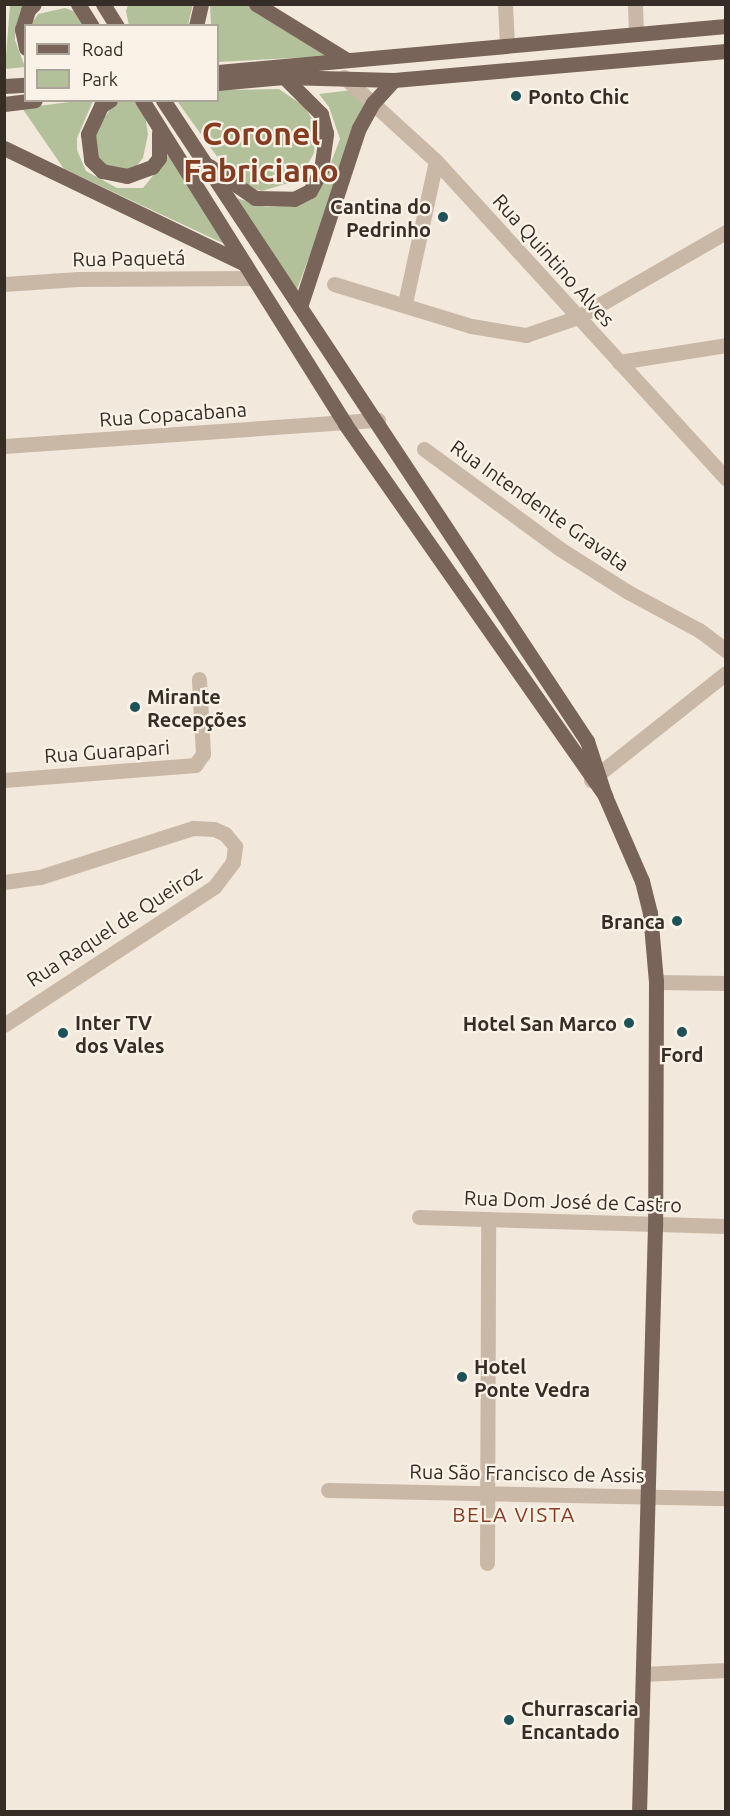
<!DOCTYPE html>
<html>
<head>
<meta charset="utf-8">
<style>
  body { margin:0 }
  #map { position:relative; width:730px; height:1816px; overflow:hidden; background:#f2e8db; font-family:Ubuntu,sans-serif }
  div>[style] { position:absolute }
  .green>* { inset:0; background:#b3c19b }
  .minor>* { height:15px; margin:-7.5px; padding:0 7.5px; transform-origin:7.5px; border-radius:7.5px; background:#cab8a7 }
  .major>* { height:15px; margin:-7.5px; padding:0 7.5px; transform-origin:7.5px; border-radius:7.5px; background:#786458 }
  .dots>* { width:16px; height:16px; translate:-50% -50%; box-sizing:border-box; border:3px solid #faf2e7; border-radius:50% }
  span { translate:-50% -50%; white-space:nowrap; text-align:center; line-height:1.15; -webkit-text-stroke:4.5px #faf2e7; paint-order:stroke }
  .poi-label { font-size:20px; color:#362d27; font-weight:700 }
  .left { translate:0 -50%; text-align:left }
  .right { translate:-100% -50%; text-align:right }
  .street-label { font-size:20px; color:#362d27 }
  .neighbourhood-label { font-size:21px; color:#863c20; letter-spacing:1.5px }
  .town-label { font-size:32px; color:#863c20; font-weight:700 }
  .frame { position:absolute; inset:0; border:6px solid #362d27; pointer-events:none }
  .legend { position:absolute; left:24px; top:24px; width:195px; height:78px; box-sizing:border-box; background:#faf2e7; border:2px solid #aca39a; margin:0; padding:8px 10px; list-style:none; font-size:18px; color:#362d27 }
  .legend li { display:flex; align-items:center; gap:12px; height:30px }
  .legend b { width:30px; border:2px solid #aca39a }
</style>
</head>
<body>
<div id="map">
  <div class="green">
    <i style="clip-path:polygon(193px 4px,188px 25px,129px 26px,126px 11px,128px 5px)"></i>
    <i style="clip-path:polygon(10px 5px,24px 5px,16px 25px,15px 40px,25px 67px,5px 69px)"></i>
    <i style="clip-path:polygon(210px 5px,248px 5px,333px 56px,218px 62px,218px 26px,211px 25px)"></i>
    <i style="clip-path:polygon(65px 8px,81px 14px,88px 26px,30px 26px,38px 14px)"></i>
    <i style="clip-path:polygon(279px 89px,304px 106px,316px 125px,314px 153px,299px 180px,262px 191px,248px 187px,229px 173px,177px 101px,218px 100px,218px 90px)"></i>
    <i style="clip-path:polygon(352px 90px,367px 104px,296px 292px,236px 198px,266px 207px,287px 206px,311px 195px,324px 181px,340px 139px,329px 107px,319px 94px)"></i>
    <i style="clip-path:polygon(78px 101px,93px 101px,77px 138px,77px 150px,86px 171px,117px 188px,143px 188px,164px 162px,171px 147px,231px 247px,64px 169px,22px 108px)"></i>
    <i style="clip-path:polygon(117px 101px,139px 101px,144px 109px,148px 134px,143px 158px,133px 170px,100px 168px,92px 133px)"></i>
  </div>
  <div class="minor">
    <i style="left:505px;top:4px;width:41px;rotate:87.2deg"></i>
    <i style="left:635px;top:4px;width:29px;rotate:88deg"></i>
    <i style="left:344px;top:77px;width:125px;rotate:42.4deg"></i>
    <i style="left:436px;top:161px;width:430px;rotate:47.6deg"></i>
    <i style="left:4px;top:284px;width:74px;rotate:-3.9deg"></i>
    <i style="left:78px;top:279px;width:176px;rotate:-0.3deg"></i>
    <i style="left:334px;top:284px;width:143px;rotate:17deg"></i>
    <i style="left:471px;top:326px;width:56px;rotate:9.3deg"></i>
    <i style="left:526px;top:335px;width:55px;rotate:-19.1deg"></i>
    <i style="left:578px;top:317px;width:171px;rotate:-29.9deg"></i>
    <i style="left:405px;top:303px;width:145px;rotate:-77.7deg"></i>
    <i style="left:619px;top:362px;width:108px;rotate:-9deg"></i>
    <i style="left:4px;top:446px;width:375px;rotate:-4deg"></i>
    <i style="left:424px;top:449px;width:169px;rotate:36.3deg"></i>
    <i style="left:560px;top:549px;width:80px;rotate:32.3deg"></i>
    <i style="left:628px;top:592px;width:81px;rotate:28.2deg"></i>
    <i style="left:699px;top:630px;width:34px;rotate:37deg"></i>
    <i style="left:4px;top:780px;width:192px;rotate:-4.5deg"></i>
    <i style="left:195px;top:765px;width:14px;rotate:-54deg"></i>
    <i style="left:203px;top:754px;width:75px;rotate:-93.1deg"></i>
    <i style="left:591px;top:780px;width:172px;rotate:-38.4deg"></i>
    <i style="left:4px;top:882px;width:36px;rotate:-8deg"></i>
    <i style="left:40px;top:877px;width:161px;rotate:-17.8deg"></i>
    <i style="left:193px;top:828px;width:21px;rotate:3deg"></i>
    <i style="left:214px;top:829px;width:12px;rotate:24deg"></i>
    <i style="left:225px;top:834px;width:16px;rotate:50deg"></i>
    <i style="left:235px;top:846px;width:16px;rotate:97deg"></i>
    <i style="left:233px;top:862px;width:31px;rotate:127deg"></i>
    <i style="left:214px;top:887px;width:251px;rotate:146.7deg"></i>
    <i style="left:656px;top:982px;width:70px;rotate:0.8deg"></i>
    <i style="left:419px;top:1217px;width:307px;rotate:1.7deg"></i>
    <i style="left:328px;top:1490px;width:398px;rotate:1.2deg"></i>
    <i style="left:487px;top:1563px;width:344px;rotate:-89.8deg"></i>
    <i style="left:643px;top:1674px;width:83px;rotate:-2.8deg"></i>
  </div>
  <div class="major">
    <i style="left:78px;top:4px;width:26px;rotate:58deg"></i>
    <i style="left:103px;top:4px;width:26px;rotate:58deg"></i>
    <i style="left:256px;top:4px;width:107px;rotate:31.6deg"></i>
    <i style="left:196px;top:26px;width:23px;rotate:-77deg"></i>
    <i style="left:26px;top:48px;width:19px;rotate:-102deg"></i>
    <i style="left:22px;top:29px;width:20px;rotate:-72deg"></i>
    <i style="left:28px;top:10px;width:8px;rotate:-45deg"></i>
    <i style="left:218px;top:72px;width:510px;rotate:-5.17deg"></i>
    <i style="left:218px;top:83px;width:66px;rotate:-5.2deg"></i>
    <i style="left:284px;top:77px;width:110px;rotate:1.6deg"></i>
    <i style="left:394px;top:80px;width:333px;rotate:-5deg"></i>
    <i style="left:4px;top:86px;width:22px;rotate:-3deg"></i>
    <i style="left:110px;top:100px;width:11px;rotate:146deg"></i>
    <i style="left:101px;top:106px;width:31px;rotate:115deg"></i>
    <i style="left:88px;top:134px;width:26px;rotate:83deg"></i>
    <i style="left:91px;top:160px;width:16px;rotate:45deg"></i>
    <i style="left:102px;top:171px;width:25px;rotate:11deg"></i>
    <i style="left:127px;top:176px;width:27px;rotate:-20deg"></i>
    <i style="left:152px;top:167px;width:11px;rotate:-52deg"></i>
    <i style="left:159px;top:158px;width:25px;rotate:-90deg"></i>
    <i style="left:142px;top:100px;width:382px;rotate:57.9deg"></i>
    <i style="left:345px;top:424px;width:454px;rotate:55deg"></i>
    <i style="left:605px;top:796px;width:93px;rotate:66.5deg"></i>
    <i style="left:642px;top:881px;width:33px;rotate:76deg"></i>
    <i style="left:650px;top:913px;width:69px;rotate:85deg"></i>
    <i style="left:656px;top:982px;width:244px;rotate:90.2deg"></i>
    <i style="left:655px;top:1226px;width:586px;rotate:91.56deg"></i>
    <i style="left:163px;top:100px;width:769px;rotate:56.52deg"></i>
    <i style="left:587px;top:741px;width:55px;rotate:71.9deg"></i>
    <i style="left:4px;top:104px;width:31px;rotate:-7deg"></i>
    <i style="left:4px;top:148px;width:267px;rotate:25.7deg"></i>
    <i style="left:209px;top:166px;width:56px;rotate:34.8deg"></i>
    <i style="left:255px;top:198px;width:39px;rotate:1deg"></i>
    <i style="left:294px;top:199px;width:18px;rotate:-27deg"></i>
    <i style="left:310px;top:191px;width:24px;rotate:-62deg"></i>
    <i style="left:321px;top:170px;width:37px;rotate:-82deg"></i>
    <i style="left:326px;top:133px;width:20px;rotate:-105deg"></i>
    <i style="left:321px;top:114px;width:52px;rotate:-135deg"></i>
    <i style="left:300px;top:307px;width:188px;rotate:-71.8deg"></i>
    <i style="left:359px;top:128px;width:29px;rotate:-61deg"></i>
    <i style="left:373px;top:103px;width:31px;rotate:-48deg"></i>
  </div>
  <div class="dots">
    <i style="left:516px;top:96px;background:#1d5258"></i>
    <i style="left:443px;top:217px;background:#1d5258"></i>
    <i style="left:135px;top:707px;background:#1d5258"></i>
    <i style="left:677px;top:921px;background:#1d5258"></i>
    <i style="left:629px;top:1023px;background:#1d5258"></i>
    <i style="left:682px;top:1032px;background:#1d5258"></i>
    <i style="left:63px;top:1033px;background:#1d5258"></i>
    <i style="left:462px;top:1377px;background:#1d5258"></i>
    <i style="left:509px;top:1720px;background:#1d5258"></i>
  </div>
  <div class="poi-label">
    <span class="left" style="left:528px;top:96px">Ponto Chic</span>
    <span class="right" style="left:431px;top:218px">Cantina do<br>Pedrinho</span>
    <span class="left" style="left:147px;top:708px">Mirante<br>Recepções</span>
    <span class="right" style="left:665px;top:921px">Branca</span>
    <span class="left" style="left:75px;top:1034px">Inter TV<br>dos Vales</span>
    <span class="right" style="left:617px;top:1023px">Hotel San Marco</span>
    <span style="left:682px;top:1054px">Ford</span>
    <span class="left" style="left:474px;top:1378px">Hotel<br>Ponte Vedra</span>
    <span class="left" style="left:521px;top:1720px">Churrascaria<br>Encantado</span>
  </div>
  <div class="street-label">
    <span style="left:129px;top:258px;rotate:-1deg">Rua Paquetá</span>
    <span style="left:554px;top:260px;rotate:48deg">Rua Quintino Alves</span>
    <span style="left:173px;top:414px;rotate:-4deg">Rua Copacabana</span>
    <span style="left:540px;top:505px;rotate:35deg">Rua Intendente Gravata</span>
    <span style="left:107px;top:751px;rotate:-4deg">Rua Guarapari</span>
    <span style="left:114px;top:926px;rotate:-33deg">Rua Raquel de Queiroz</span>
    <span style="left:573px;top:1201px;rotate:2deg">Rua Dom José de Castro</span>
    <span style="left:527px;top:1473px;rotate:1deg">Rua São Francisco de Assis</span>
  </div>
  <div class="neighbourhood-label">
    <span style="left:514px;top:1514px">BELA VISTA</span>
  </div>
  <div class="town-label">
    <span style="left:261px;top:152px">Coronel<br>Fabriciano</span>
  </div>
  <div class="frame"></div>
  <ul class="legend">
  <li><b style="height:8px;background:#786458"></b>Road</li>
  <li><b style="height:16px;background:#b3c19b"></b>Park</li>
  </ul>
</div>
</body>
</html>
